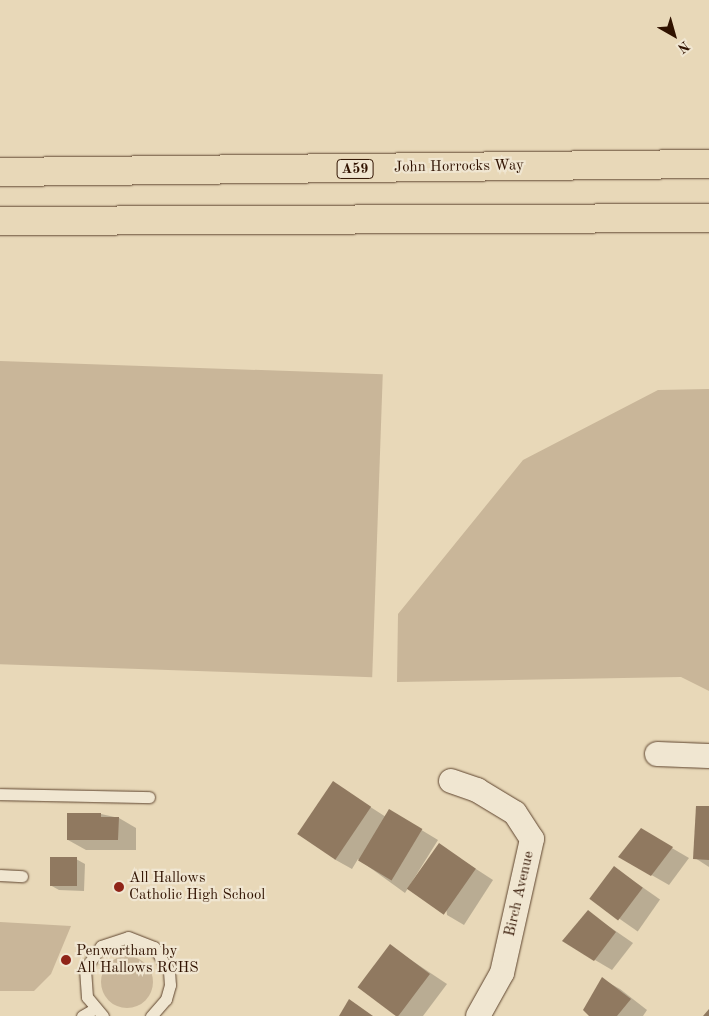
<!DOCTYPE html>
<html>
<head>
<meta charset="utf-8">
<style>
  body { margin:0 }
  #map { position:relative; width:709px; height:1016px; overflow:hidden; background:#e8d8b8; font-family:"Old Standard TT",serif }
  div>[style] { position:absolute }
  .green>* { inset:0; background:#c9b699; transform-origin:0 0 }
  .round { border-radius:50% }
  .shadow>* { inset:0; background:#0003; transform-origin:0 0 }
  .building>* { inset:0; background:#907960; transform-origin:0 0 }
  .roads { filter:drop-shadow(0 0 1px #5e442e) drop-shadow(0 0 1px #5e442e) }
  .service>* { height:11px; margin:-5.5px; padding:0 5.5px; transform-origin:5.5px; border-radius:5.5px; background:#f0e6d1 }
  .minor>* { height:24px; margin:-12px; padding:0 12px; transform-origin:12px; border-radius:12px; background:#f0e6d1 }
  .trunk>* { height:28px; margin:-14px; padding:0 14px; transform-origin:14px; border-radius:14px; background:#e8d8b8 }
  .dots>* { width:14px; height:14px; translate:-50% -50%; box-sizing:border-box; border:2px solid #f0e6d1; border-radius:50% }
  span { translate:-50% -50%; white-space:nowrap; text-align:center; line-height:1.15; -webkit-text-stroke:4.5px #f0e6d1; paint-order:stroke }
  .shield-label span { padding:1px 4px; background:#f0e6d1; border:1px solid; border-radius:4px; -webkit-text-stroke-width:0 }
  .shield-label { font-size:14px; color:#301200; font-weight:700 }
  .street-label { font-size:15px; color:#301200 }
  .poi-label { font-size:15px; color:#301200 }
  .left { translate:0 -50%; text-align:left }
  .north { position:absolute; left:649px; top:10px; width:50px; height:50px; -webkit-text-stroke:4px #f0e6d1; paint-order:stroke; rotate:142deg; font-size:14px; font-weight:700; line-height:20px; text-align:center; color:#301200 }
  .north::after { content:''; display:block; margin:auto; width:18px; height:22px; background:#301200; clip-path:polygon(50% 0,100% 100%,50% 72%,0 100%) }
</style>
</head>
<body>
<div id="map">
  <div class="green">
    <i style="left:0;top:361px;width:383px;height:303px;rotate:2deg"></i>
    <i style="clip-path:polygon(709px 389px,709px 691px,681px 677px,397px 682px,398px 614px,523px 460px,658px 390px)"></i>
    <i style="clip-path:polygon(0 922px,71px 926px,51px 974px,34px 991px,0 991px)"></i>
    <i class="round" style="left:101px;top:956px;width:52px;height:52px"></i>
  </div>
  <div class="shadow">
    <i style="clip-path:polygon(333px 783px,386px 817px,390px 811px,438px 840px,405px 893px,358px 859px,352px 869px,334px 859px)"></i>
    <i style="clip-path:polygon(709px 808px,709px 867px,695px 858px)"></i>
    <i style="clip-path:polygon(101px 814px,119px 818px,136px 828px,136px 850px,86px 850px,68px 840px)"></i>
    <i style="clip-path:polygon(641px 830px,689px 858px,669px 885px,620px 857px)"></i>
    <i style="clip-path:polygon(439px 845px,493px 880px,464px 925px,447px 915px)"></i>
    <i style="clip-path:polygon(76px 859px,85px 864px,84px 891px,59px 890px,50px 885px)"></i>
    <i style="left:615px;top:868px;width:55px;height:39px;rotate:35deg"></i>
    <i style="clip-path:polygon(588px 912px,633px 943px,612px 970px,595px 960px)"></i>
    <i style="clip-path:polygon(390px 946px,447px 984px,423px 1016px,399px 1016px,359px 987px)"></i>
    <i style="clip-path:polygon(602px 979px,620px 989px,647px 1010px,643px 1016px,591px 1016px)"></i>
  </div>
  <div class="building">
    <i style="left:333px;top:781px;width:46px;height:64px;rotate:34deg"></i>
    <i style="clip-path:polygon(696px 806px,709px 806px,709px 860px,693px 859px)"></i>
    <i style="left:389px;top:809px;width:39px;height:60px;rotate:31deg"></i>
    <i style="clip-path:polygon(67px 813px,101px 813px,101px 817px,119px 817px,118px 840px,67px 840px)"></i>
    <i style="clip-path:polygon(641px 828px,673px 847px,651px 876px,618px 857px)"></i>
    <i style="left:439px;top:843px;width:45px;height:56px;rotate:35deg"></i>
    <i style="left:50px;top:857px;width:27px;height:29px"></i>
    <i style="left:614px;top:866px;width:36px;height:41px;rotate:37deg"></i>
    <i style="clip-path:polygon(588px 910px,616px 932px,594px 961px,562px 941px)"></i>
    <i style="left:390px;top:944px;width:50px;height:54px;rotate:37deg"></i>
    <i style="clip-path:polygon(602px 977px,631px 999px,617px 1016px,589px 1016px,583px 1010px)"></i>
    <i style="clip-path:polygon(349px 999px,373px 1016px,339px 1016px)"></i>
    <i style="clip-path:polygon(709px 1009px,709px 1016px,703px 1016px)"></i>
  </div>
  <div class="roads">
    <div class="service">
      <i style="left:0;top:794px;width:149px;rotate:1.2deg"></i>
      <i style="left:0;top:875px;width:22px;rotate:3deg"></i>
      <i style="left:82px;top:1016px;width:14px;rotate:-30deg"></i>
      <i style="left:103px;top:1016px;width:25px;rotate:-130deg"></i>
      <i style="left:87px;top:997px;width:28px;rotate:-94deg"></i>
      <i style="left:85px;top:969px;width:28px;rotate:-55deg"></i>
      <i style="left:101px;top:946px;width:28px;rotate:-18deg"></i>
      <i style="left:128px;top:937px;width:28px;rotate:21deg"></i>
      <i style="left:154px;top:947px;width:28px;rotate:58deg"></i>
      <i style="left:169px;top:971px;width:14px;rotate:86deg"></i>
      <i style="left:170px;top:985px;width:15px;rotate:106deg"></i>
      <i style="left:166px;top:999px;width:23px;rotate:131deg"></i>
    </div>
    <div class="minor">
      <i style="left:657px;top:754px;width:52px;rotate:2.2deg"></i>
      <i style="left:451px;top:781px;width:28px;rotate:19deg"></i>
      <i style="left:477px;top:790px;width:44px;rotate:31.2deg"></i>
      <i style="left:515px;top:813px;width:31px;rotate:57deg"></i>
      <i style="left:532px;top:839px;width:137px;rotate:102.6deg"></i>
      <i style="left:502px;top:973px;width:49px;rotate:119.2deg"></i>
    </div>
    <div class="trunk">
      <i style="left:0;top:172px;width:709px;rotate:-0.65deg"></i>
      <i style="left:0;top:221px;width:709px;rotate:-0.24deg"></i>
    </div>
  </div>
  <div class="dots">
    <i style="left:119px;top:887px;background:#8f2418"></i>
    <i style="left:66px;top:960px;background:#8f2418"></i>
  </div>
  <div class="shield-label">
    <span style="left:355px;top:169px">A59</span>
  </div>
  <div class="street-label">
    <span style="left:459px;top:167px;rotate:-1deg">John Horrocks Way</span>
    <span style="left:520px;top:894px;rotate:-77deg">Birch Avenue</span>
  </div>
  <div class="poi-label">
    <span class="left" style="left:129px;top:887px">All Hallows<br>Catholic High School</span>
    <span class="left" style="left:76px;top:960px">Penwortham by<br>All Hallows RCHS</span>
  </div>
  <div class="north">N</div>
</div>
</body>
</html>
